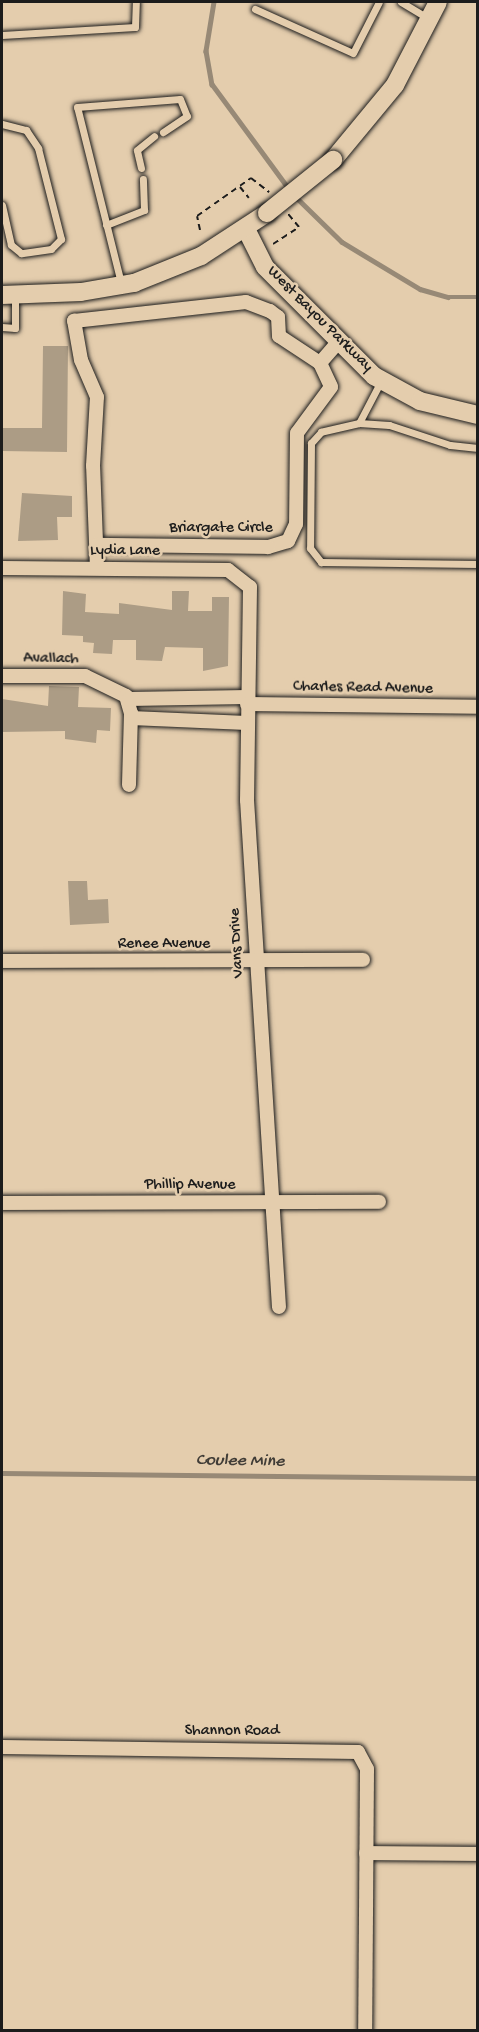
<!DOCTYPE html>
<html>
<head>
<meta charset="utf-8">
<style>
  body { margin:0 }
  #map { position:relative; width:479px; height:2032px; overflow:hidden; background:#e4cdad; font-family:"Gochi Hand",sans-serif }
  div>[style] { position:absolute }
  .stream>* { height:4.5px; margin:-2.25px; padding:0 2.25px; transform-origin:2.25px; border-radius:2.25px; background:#978976 }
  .building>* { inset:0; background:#ac9c85 }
  .path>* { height:2px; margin-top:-1px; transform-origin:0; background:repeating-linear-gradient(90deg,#1c1c1c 0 6px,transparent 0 10.5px) }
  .roads { filter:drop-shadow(0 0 2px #1c1c1c) drop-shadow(0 0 2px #1c1c1c) }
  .lane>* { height:7px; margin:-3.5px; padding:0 3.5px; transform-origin:3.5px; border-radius:3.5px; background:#e4cdad }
  .street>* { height:14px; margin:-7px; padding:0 7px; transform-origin:7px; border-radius:7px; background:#e4cdad }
  .secondary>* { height:18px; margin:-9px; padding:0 9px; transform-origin:9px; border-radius:9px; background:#e4cdad }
  .bridges { filter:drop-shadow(0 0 2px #1c1c1c) drop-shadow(0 0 2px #1c1c1c) }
  .secondary-bridge>* { height:18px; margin:-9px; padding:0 9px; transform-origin:9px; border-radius:9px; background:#e4cdad }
  span { translate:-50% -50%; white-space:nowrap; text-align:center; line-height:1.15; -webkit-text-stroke:5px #e4cdad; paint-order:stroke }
  .street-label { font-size:16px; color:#1c1c1c }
  .water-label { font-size:18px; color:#413d37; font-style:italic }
  .frame { position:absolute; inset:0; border:3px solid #1c1c1c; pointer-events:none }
</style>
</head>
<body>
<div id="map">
  <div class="stream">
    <i style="left:214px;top:2px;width:50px;rotate:99.3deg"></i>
    <i style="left:206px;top:51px;width:34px;rotate:80deg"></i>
    <i style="left:212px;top:84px;width:132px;rotate:53.7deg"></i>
    <i style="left:296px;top:197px;width:64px;rotate:44.4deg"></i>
    <i style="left:342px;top:242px;width:91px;rotate:31.1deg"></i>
    <i style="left:420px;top:289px;width:29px;rotate:16deg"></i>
    <i style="left:448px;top:297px;width:30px"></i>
    <i style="left:2px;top:1473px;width:476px;rotate:0.6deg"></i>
  </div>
  <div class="building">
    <i style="clip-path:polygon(43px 346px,68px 346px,67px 452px,2px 451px,2px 428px,42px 428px)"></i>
    <i style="clip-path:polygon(22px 493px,72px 496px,72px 517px,57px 517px,58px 540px,18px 541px)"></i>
    <i style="clip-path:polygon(63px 591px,86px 594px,85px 612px,119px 614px,119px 603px,172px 610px,172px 591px,189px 591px,188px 611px,212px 611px,212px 597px,229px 597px,228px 666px,203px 671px,203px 648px,165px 647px,162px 661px,136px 660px,136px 640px,113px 640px,112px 654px,93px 653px,94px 643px,83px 642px,83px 636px,62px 635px)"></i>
    <i style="clip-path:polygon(49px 686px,79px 687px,78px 707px,111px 708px,110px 731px,97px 730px,96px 743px,65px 739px,65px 731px,2px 732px,2px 699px,48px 706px)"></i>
    <i style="clip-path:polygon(68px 881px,87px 881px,88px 900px,108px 899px,109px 923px,70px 925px)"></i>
  </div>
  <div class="path">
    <i style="left:240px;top:187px;width:14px;rotate:51deg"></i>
    <i style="left:200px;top:230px;width:14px;rotate:-102deg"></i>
    <i style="left:197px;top:216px;width:66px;rotate:-35.1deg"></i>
    <i style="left:251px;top:178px;width:23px;rotate:38deg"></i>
    <i style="left:273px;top:244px;width:31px;rotate:-33deg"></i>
    <i style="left:299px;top:227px;width:17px;rotate:-130deg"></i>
  </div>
  <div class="roads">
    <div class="lane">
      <i style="left:401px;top:2px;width:33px;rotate:31deg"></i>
      <i style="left:255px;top:9px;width:107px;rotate:24.2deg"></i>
      <i style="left:353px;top:53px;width:57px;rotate:-63deg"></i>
      <i style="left:2px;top:35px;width:133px;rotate:-3.4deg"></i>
      <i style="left:135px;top:27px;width:25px;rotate:-88deg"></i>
      <i style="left:2px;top:124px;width:25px;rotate:14deg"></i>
      <i style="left:26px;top:130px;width:22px;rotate:56deg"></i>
      <i style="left:38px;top:148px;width:94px;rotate:75.8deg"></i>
      <i style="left:61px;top:239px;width:14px;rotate:135deg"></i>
      <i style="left:51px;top:249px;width:30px;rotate:172deg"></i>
      <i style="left:21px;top:253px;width:13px;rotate:-141deg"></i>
      <i style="left:11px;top:245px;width:41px;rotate:-102.7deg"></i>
      <i style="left:141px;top:168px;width:18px;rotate:-103deg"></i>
      <i style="left:137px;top:150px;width:22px;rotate:-39deg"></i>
      <i style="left:106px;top:225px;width:41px;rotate:-21.5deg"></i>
      <i style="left:144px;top:210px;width:31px;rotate:-92deg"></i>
      <i style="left:121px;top:283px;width:181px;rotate:-104deg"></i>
      <i style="left:77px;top:107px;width:103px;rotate:-4.4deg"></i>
      <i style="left:180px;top:99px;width:18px;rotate:68deg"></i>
      <i style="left:187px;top:116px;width:29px;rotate:146deg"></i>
      <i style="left:2px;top:327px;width:13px;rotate:4deg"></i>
      <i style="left:15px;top:328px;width:33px;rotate:-90deg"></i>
      <i style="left:359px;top:423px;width:47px;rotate:-62.4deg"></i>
      <i style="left:478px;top:448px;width:28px;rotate:-174deg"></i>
      <i style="left:450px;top:445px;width:64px;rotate:-161.8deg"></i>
      <i style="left:389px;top:425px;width:30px;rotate:-176deg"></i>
      <i style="left:359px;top:423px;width:39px;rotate:167deg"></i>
      <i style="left:321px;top:432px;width:15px;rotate:132deg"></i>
      <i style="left:311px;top:443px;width:105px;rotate:90.5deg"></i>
      <i style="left:310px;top:548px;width:18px;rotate:52deg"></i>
      <i style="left:321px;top:562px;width:157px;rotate:0.7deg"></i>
    </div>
    <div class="street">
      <i style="left:320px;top:363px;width:28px;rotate:-49deg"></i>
      <i style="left:2px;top:568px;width:226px;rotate:0.5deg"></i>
      <i style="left:228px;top:570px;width:28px;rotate:38deg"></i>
      <i style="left:250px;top:587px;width:213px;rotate:90.8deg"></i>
      <i style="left:247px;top:800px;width:508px;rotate:86.39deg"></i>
      <i style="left:97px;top:568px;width:102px;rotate:-92.2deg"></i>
      <i style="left:93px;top:466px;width:69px;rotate:-86.7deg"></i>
      <i style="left:97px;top:397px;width:40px;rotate:-113.4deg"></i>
      <i style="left:81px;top:360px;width:40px;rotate:-100deg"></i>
      <i style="left:74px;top:321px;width:173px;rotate:-6.3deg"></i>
      <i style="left:246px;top:302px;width:26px;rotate:21deg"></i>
      <i style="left:270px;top:311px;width:10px;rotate:37deg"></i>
      <i style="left:278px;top:317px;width:19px;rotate:87deg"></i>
      <i style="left:279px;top:336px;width:49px;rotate:33.4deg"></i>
      <i style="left:320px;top:363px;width:26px;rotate:65deg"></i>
      <i style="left:331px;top:387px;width:57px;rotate:126.5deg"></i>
      <i style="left:297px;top:433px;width:91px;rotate:90.6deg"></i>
      <i style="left:296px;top:524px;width:19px;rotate:115deg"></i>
      <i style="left:288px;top:541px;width:21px;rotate:163deg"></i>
      <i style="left:268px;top:547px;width:170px;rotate:-179.3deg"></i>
      <i style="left:2px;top:676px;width:83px"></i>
      <i style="left:85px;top:676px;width:46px;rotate:26deg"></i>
      <i style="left:126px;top:696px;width:18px;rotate:74deg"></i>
      <i style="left:131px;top:713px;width:72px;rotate:91.6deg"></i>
      <i style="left:129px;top:699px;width:118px;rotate:-1deg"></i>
      <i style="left:247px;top:704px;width:231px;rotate:0.7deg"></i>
      <i style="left:131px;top:718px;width:116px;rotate:2.5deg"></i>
      <i style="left:2px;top:961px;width:361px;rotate:-0.2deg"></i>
      <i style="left:2px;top:1203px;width:377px;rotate:-0.2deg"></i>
      <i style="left:2px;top:1747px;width:356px;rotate:0.8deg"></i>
      <i style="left:358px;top:1752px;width:19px;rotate:62deg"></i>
      <i style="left:367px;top:1769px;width:261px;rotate:90.4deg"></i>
      <i style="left:366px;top:1853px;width:112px;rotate:0.5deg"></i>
    </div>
    <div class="secondary">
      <i style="left:333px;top:160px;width:97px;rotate:-50.4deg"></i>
      <i style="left:395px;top:85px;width:93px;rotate:-62.6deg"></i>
      <i style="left:246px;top:229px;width:42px;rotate:63.4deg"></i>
      <i style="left:265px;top:267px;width:154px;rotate:45deg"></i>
      <i style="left:374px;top:376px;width:52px;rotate:28.5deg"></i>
      <i style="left:420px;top:401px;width:60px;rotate:13.6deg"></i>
      <i style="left:2px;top:295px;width:79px;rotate:-2.2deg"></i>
      <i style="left:81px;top:292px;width:54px;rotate:-9.6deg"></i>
      <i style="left:134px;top:283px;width:72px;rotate:-21.9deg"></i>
      <i style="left:201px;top:256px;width:79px;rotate:-33.1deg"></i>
    </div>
  </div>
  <div class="bridges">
    <div class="secondary-bridge">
      <i style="left:267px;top:213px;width:85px;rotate:-38.8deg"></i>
    </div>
  </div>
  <div class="street-label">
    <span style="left:319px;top:320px;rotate:45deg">West Bayou Parkway</span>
    <span style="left:221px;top:529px">Briargate Circle</span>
    <span style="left:125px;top:552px">Lydia Lane</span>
    <span style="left:51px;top:660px;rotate:1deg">Avallach</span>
    <span style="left:363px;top:689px;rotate:1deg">Charles Read Avenue</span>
    <span style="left:238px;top:943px;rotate:-93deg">Vans Drive</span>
    <span style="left:164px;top:945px">Renee Avenue</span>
    <span style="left:190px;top:1186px">Phillip Avenue</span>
    <span style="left:232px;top:1732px">Shannon Road</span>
  </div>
  <div class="water-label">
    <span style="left:240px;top:1462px;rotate:1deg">Coulee Mine</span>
  </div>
  <div class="frame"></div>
</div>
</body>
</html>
